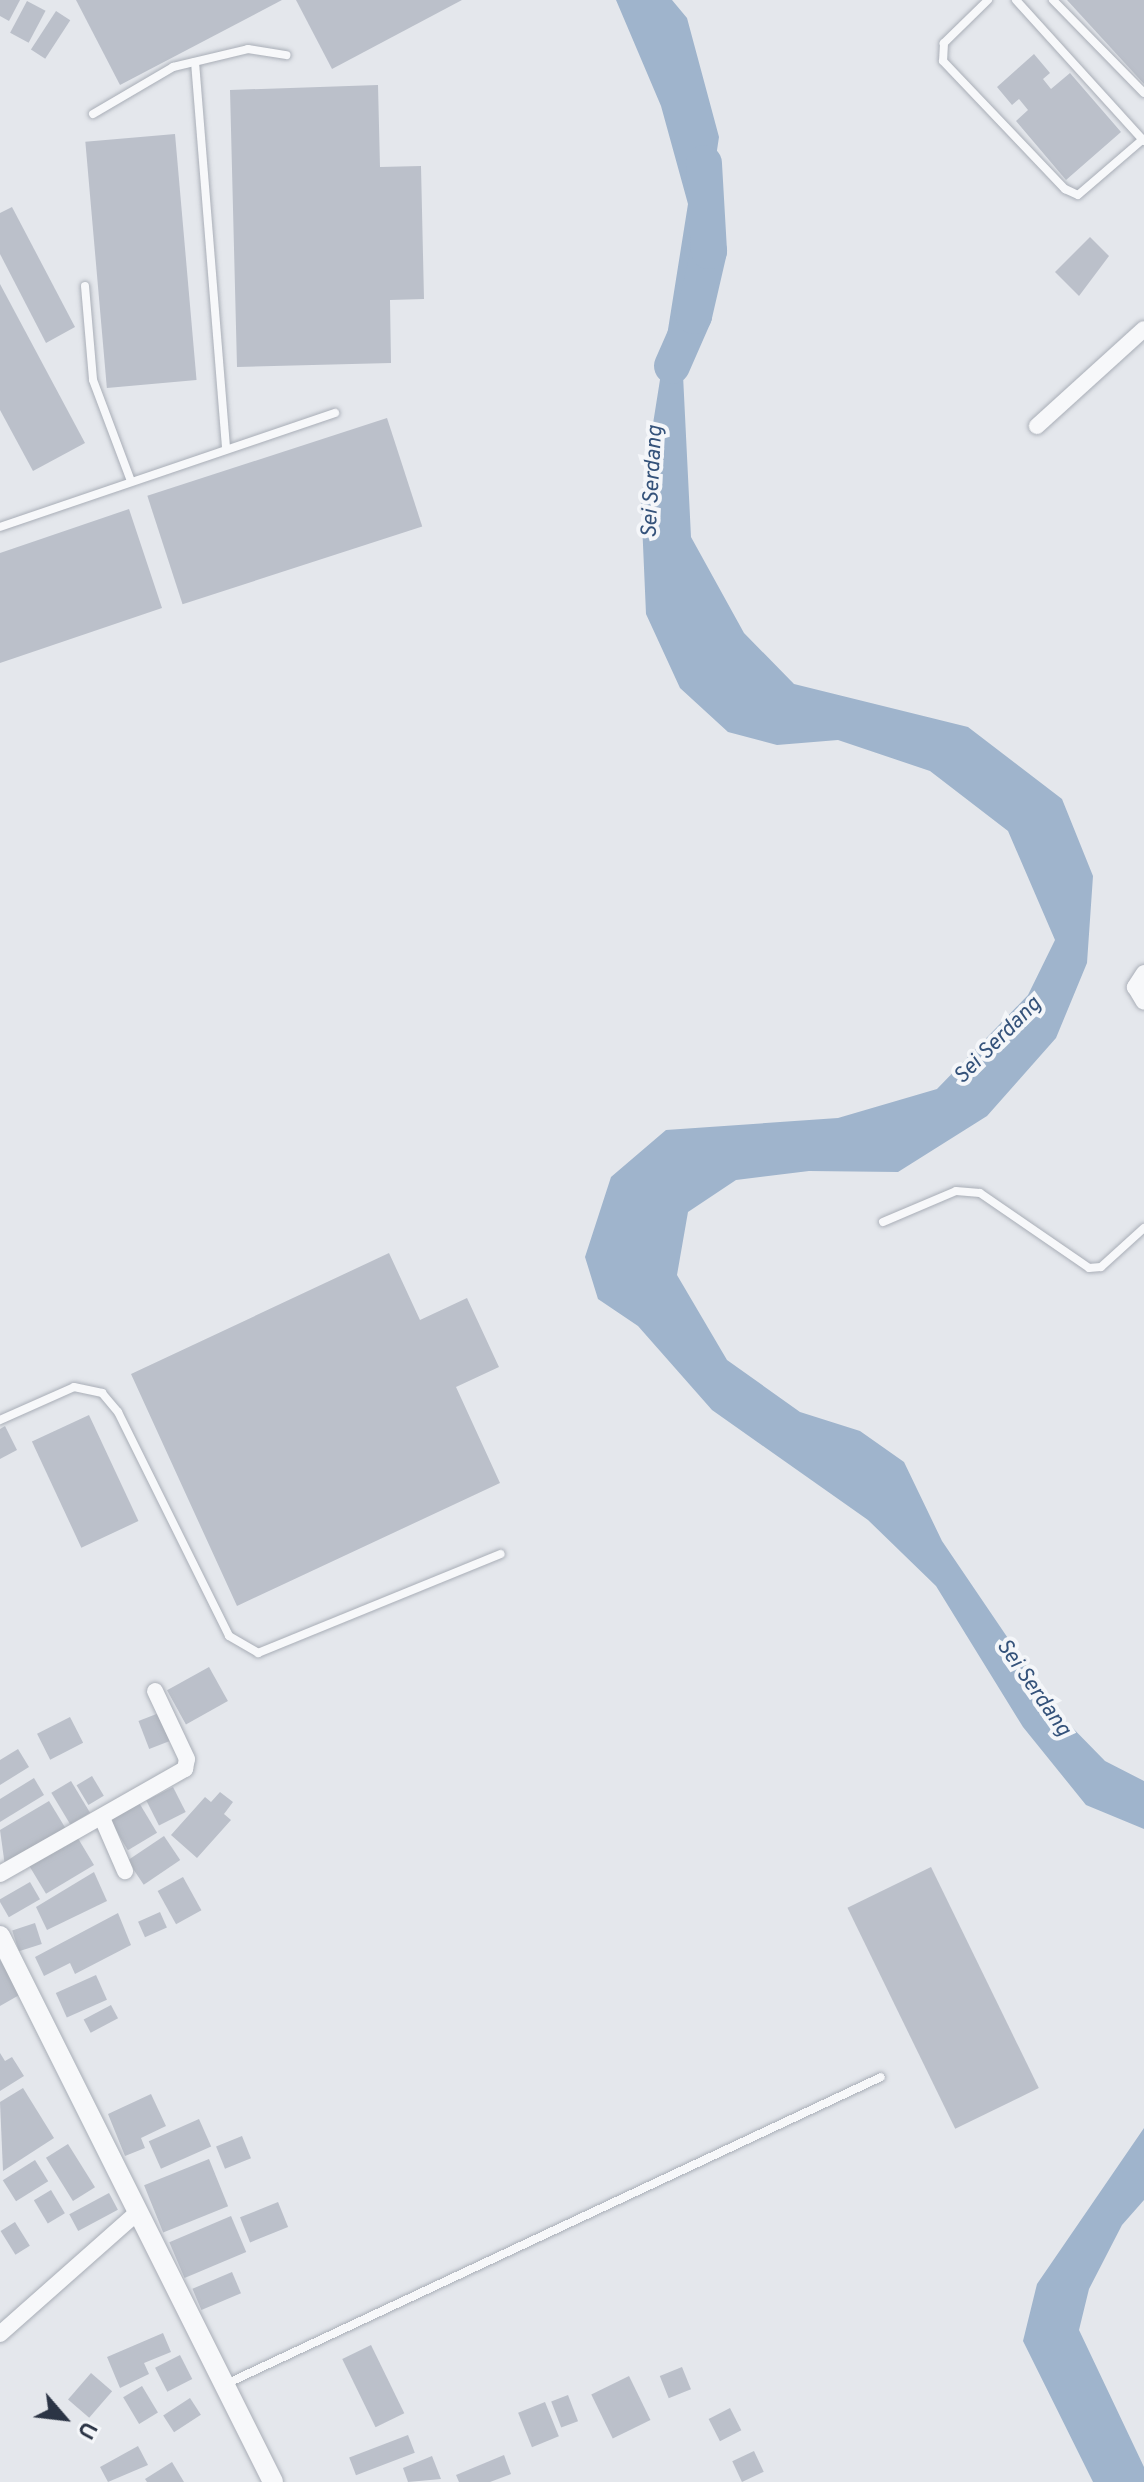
<!DOCTYPE html>
<html>
<head>
<meta charset="utf-8">
<style>
  body { margin:0 }
  #map { position:relative; width:1144px; height:2482px; overflow:hidden; background:#e4e7ec; font-family:Overpass,sans-serif }
  div>[style] { position:absolute }
  .water>* { inset:0; background:#9fb4cc }
  .river>* { height:36px; margin:-18px; padding:0 18px; transform-origin:18px; border-radius:18px; background:#9fb4cc }
  .building>* { inset:0; background:#bbc0ca; transform-origin:0 0 }
  .roads { filter:drop-shadow(0 0 2px #a9aeb7) drop-shadow(0 0 2px #a9aeb7) }
  .service>* { height:8px; margin:-4px; padding:0 4px; transform-origin:4px; border-radius:4px; background:#f7f8fa }
  .minor>* { height:16px; margin:-8px; padding:0 8px; transform-origin:8px; border-radius:8px; background:#f7f8fa }
  .tertiary>* { height:20px; margin:-10px; padding:0 10px; transform-origin:10px; border-radius:10px; background:#f7f8fa }
  span { translate:-50% -50%; white-space:nowrap; text-align:center; line-height:1.15; -webkit-text-stroke:8px #f4f6f9; paint-order:stroke }
  .water-label { font-size:22px; color:#34527a; font-style:italic }
  .north { position:absolute; left:24px; top:2378px; width:80px; height:80px; -webkit-text-stroke:6px #f4f6f9; paint-order:stroke; rotate:118deg; font-size:22px; font-weight:700; line-height:32px; text-align:center; color:#2b3445 }
  .north::after { content:''; display:block; margin:auto; width:28px; height:36px; background:#2b3445; clip-path:polygon(50% 0,100% 100%,50% 72%,0 100%) }
</style>
</head>
<body>
<div id="map">
  <div class="water">
    <i style="clip-path:polygon(616px 0,672px 0,687px 18px,719px 137px,683px 375px,691px 537px,744px 633px,794px 684px,968px 727px,1062px 799px,1093px 876px,1087px 963px,1056px 1038px,987px 1116px,898px 1172px,809px 1171px,736px 1180px,688px 1212px,677px 1275px,727px 1360px,800px 1412px,860px 1431px,904px 1462px,942px 1541px,1060px 1715px,1105px 1761px,1144px 1781px,1144px 1829px,1086px 1805px,1023px 1727px,936px 1586px,868px 1520px,712px 1410px,638px 1326px,598px 1299px,585px 1257px,611px 1177px,666px 1130px,838px 1118px,937px 1089px,1028px 995px,1055px 940px,1008px 831px,930px 771px,838px 740px,777px 745px,728px 732px,680px 688px,646px 614px,641px 499px,688px 204px,661px 106px)"></i>
    <i style="clip-path:polygon(1144px 2128px,1144px 2200px,1122px 2225px,1089px 2289px,1079px 2330px,1144px 2467px,1144px 2482px,1093px 2482px,1023px 2341px,1037px 2284px)"></i>
  </div>
  <div class="river">
    <i style="left:672px;top:366px;width:55px;rotate:-66.3deg"></i>
    <i style="left:694px;top:316px;width:67px;rotate:-77deg"></i>
    <i style="left:709px;top:251px;width:88px;rotate:-93.3deg"></i>
  </div>
  <div class="building">
    <i style="clip-path:polygon(0 0,20px 0,9px 21px,0 16px)"></i>
    <i style="clip-path:polygon(76px 0,282px 0,120px 85px)"></i>
    <i style="clip-path:polygon(296px 0,462px 0,332px 69px)"></i>
    <i style="clip-path:polygon(1067px 0,1144px 0,1144px 84px)"></i>
    <i style="left:27px;top:1px;width:21px;height:36px;rotate:28deg"></i>
    <i style="left:56px;top:11px;width:17px;height:46px;rotate:33deg"></i>
    <i style="clip-path:polygon(1034px 54px,1050px 73px,1043px 79px,1051px 89px,1070px 73px,1121px 132px,1066px 180px,1016px 121px,1028px 110px,1019px 99px,1012px 105px,997px 87px)"></i>
    <i style="clip-path:polygon(378px 85px,380px 167px,421px 166px,424px 299px,390px 300px,391px 363px,237px 367px,230px 90px)"></i>
    <i style="left:175px;top:134px;width:247px;height:90px;rotate:85deg"></i>
    <i style="clip-path:polygon(12px 207px,75px 327px,46px 343px,0 254px,0 213px)"></i>
    <i style="clip-path:polygon(1090px 237px,1109px 256px,1079px 296px,1055px 272px)"></i>
    <i style="clip-path:polygon(0 284px,85px 443px,33px 471px,0 410px)"></i>
    <i style="left:387px;top:418px;width:114px;height:252px;rotate:72deg"></i>
    <i style="clip-path:polygon(129px 509px,162px 608px,0 663px,0 553px)"></i>
    <i style="clip-path:polygon(389px 1253px,420px 1320px,467px 1298px,499px 1367px,456px 1387px,500px 1483px,237px 1606px,131px 1374px)"></i>
    <i style="left:89px;top:1415px;width:117px;height:63px;rotate:65deg"></i>
    <i style="clip-path:polygon(5px 1426px,17px 1450px,0 1459px,0 1429px)"></i>
    <i style="left:209px;top:1667px;width:39px;height:48px;rotate:61deg"></i>
    <i style="left:159px;top:1713px;width:30px;height:22px;rotate:69deg"></i>
    <i style="left:70px;top:1717px;width:29px;height:37px;rotate:63deg"></i>
    <i style="clip-path:polygon(18px 1749px,29px 1767px,0 1785px,0 1760px)"></i>
    <i style="left:92px;top:1776px;width:23px;height:18px;rotate:59deg"></i>
    <i style="clip-path:polygon(34px 1778px,44px 1795px,0 1822px,0 1799px)"></i>
    <i style="left:71px;top:1781px;width:37px;height:23px;rotate:59deg"></i>
    <i style="left:173px;top:1787px;width:28px;height:30px;rotate:63deg"></i>
    <i style="clip-path:polygon(220px 1792px,233px 1802px,224px 1814px,231px 1820px,197px 1858px,171px 1835px,205px 1797px,211px 1802px)"></i>
    <i style="clip-path:polygon(49px 1801px,66px 1829px,5px 1866px,0 1830px)"></i>
    <i style="left:138px;top:1801px;width:37px;height:34px;rotate:59deg"></i>
    <i style="left:76px;top:1835px;width:35px;height:56px;rotate:59deg"></i>
    <i style="left:164px;top:1836px;width:29px;height:44px;rotate:56deg"></i>
    <i style="left:931px;top:1867px;width:246px;height:93px;rotate:64deg"></i>
    <i style="clip-path:polygon(94px 1872px,107px 1901px,47px 1930px,36px 1907px)"></i>
    <i style="left:183px;top:1877px;width:38px;height:29px;rotate:61deg"></i>
    <i style="left:30px;top:1882px;width:20px;height:36px;rotate:60deg"></i>
    <i style="left:160px;top:1912px;width:17px;height:24px;rotate:66deg"></i>
    <i style="clip-path:polygon(118px 1913px,131px 1945px,75px 1974px,70px 1963px,44px 1976px,35px 1957px)"></i>
    <i style="left:35px;top:1923px;width:22px;height:24px;rotate:72deg"></i>
    <i style="clip-path:polygon(0 1960px,21px 1994px,0 2006px)"></i>
    <i style="left:96px;top:1975px;width:27px;height:44px;rotate:66deg"></i>
    <i style="left:111px;top:2005px;width:15px;height:31px;rotate:62deg"></i>
    <i style="clip-path:polygon(0 2053px,5px 2061px,12px 2057px,24px 2076px,0 2091px)"></i>
    <i style="clip-path:polygon(23px 2088px,54px 2138px,3px 2171px,0 2102px)"></i>
    <i style="clip-path:polygon(151px 2094px,166px 2126px,141px 2138px,145px 2148px,125px 2156px,108px 2114px)"></i>
    <i style="left:199px;top:2119px;width:30px;height:55px;rotate:66deg"></i>
    <i style="left:242px;top:2136px;width:24px;height:28px;rotate:68deg"></i>
    <i style="left:68px;top:2144px;width:51px;height:26px;rotate:58deg"></i>
    <i style="left:209px;top:2159px;width:51px;height:70px;rotate:68deg"></i>
    <i style="left:35px;top:2160px;width:25px;height:38px;rotate:58deg"></i>
    <i style="left:51px;top:2190px;width:27px;height:20px;rotate:59deg"></i>
    <i style="left:109px;top:2193px;width:19px;height:45px;rotate:62deg"></i>
    <i style="left:278px;top:2202px;width:27px;height:41px;rotate:68deg"></i>
    <i style="left:231px;top:2216px;width:39px;height:67px;rotate:67deg"></i>
    <i style="left:15px;top:2222px;width:28px;height:17px;rotate:58deg"></i>
    <i style="left:232px;top:2272px;width:23px;height:43px;rotate:67deg"></i>
    <i style="clip-path:polygon(163px 2333px,171px 2352px,144px 2363px,149px 2374px,120px 2388px,107px 2357px)"></i>
    <i style="left:371px;top:2345px;width:76px;height:32px;rotate:64deg"></i>
    <i style="left:180px;top:2355px;width:27px;height:28px;rotate:63deg"></i>
    <i style="left:682px;top:2367px;width:24px;height:24px;rotate:68deg"></i>
    <i style="left:91px;top:2373px;width:28px;height:35px;rotate:41deg"></i>
    <i style="left:629px;top:2376px;width:49px;height:42px;rotate:64deg"></i>
    <i style="left:142px;top:2386px;width:31px;height:22px;rotate:59deg"></i>
    <i style="left:568px;top:2395px;width:28px;height:18px;rotate:69deg"></i>
    <i style="left:190px;top:2398px;width:20px;height:32px;rotate:57deg"></i>
    <i style="left:545px;top:2402px;width:37px;height:29px;rotate:68deg"></i>
    <i style="left:730px;top:2408px;width:25px;height:24px;rotate:63deg"></i>
    <i style="left:408px;top:2435px;width:19px;height:63px;rotate:69deg"></i>
    <i style="clip-path:polygon(138px 2446px,148px 2465px,108px 2482px,100px 2467px)"></i>
    <i style="left:754px;top:2451px;width:23px;height:24px;rotate:65deg"></i>
    <i style="clip-path:polygon(504px 2455px,511px 2474px,490px 2482px,459px 2482px,456px 2475px)"></i>
    <i style="clip-path:polygon(432px 2456px,441px 2479px,408px 2482px,403px 2468px)"></i>
    <i style="clip-path:polygon(172px 2462px,184px 2482px,147px 2482px,145px 2479px)"></i>
  </div>
  <div class="roads">
    <div class="service">
      <i style="left:988px;top:0;width:62px;rotate:135.7deg"></i>
      <i style="left:944px;top:43px;width:18px;rotate:93deg"></i>
      <i style="left:943px;top:61px;width:177px;rotate:46.4deg"></i>
      <i style="left:1065px;top:189px;width:14px;rotate:25deg"></i>
      <i style="left:1078px;top:195px;width:86px;rotate:-40.7deg"></i>
      <i style="left:1016px;top:0;width:190px;rotate:47.8deg"></i>
      <i style="left:1053px;top:0;width:130px;rotate:45.6deg"></i>
      <i style="left:195px;top:62px;width:388px;rotate:85.4deg"></i>
      <i style="left:93px;top:114px;width:93px;rotate:-30.4deg"></i>
      <i style="left:173px;top:67px;width:77px;rotate:-13.5deg"></i>
      <i style="left:248px;top:49px;width:39px;rotate:9deg"></i>
      <i style="left:85px;top:286px;width:94px;rotate:85.1deg"></i>
      <i style="left:93px;top:380px;width:108px;rotate:69.4deg"></i>
      <i style="left:0;top:527px;width:354px;rotate:-18.8deg"></i>
      <i style="left:883px;top:1222px;width:79px;rotate:-23deg"></i>
      <i style="left:956px;top:1191px;width:24px;rotate:5deg"></i>
      <i style="left:980px;top:1193px;width:132px;rotate:34.5deg"></i>
      <i style="left:1089px;top:1268px;width:12px;rotate:-5deg"></i>
      <i style="left:1101px;top:1267px;width:58px;rotate:-42.2deg"></i>
      <i style="left:0;top:1420px;width:81px;rotate:-24deg"></i>
      <i style="left:74px;top:1387px;width:29px;rotate:12deg"></i>
      <i style="left:102px;top:1393px;width:25px;rotate:50deg"></i>
      <i style="left:118px;top:1412px;width:250px;rotate:63.6deg"></i>
      <i style="left:229px;top:1636px;width:34px;rotate:30deg"></i>
      <i style="left:258px;top:1653px;width:262px;rotate:-22.2deg"></i>
      <i style="left:226px;top:2384px;width:723px;rotate:-25.11deg"></i>
    </div>
    <div class="minor">
      <i style="left:1037px;top:426px;width:144px;rotate:-42.2deg"></i>
      <i style="left:1144px;top:973px;width:17px;rotate:123deg"></i>
      <i style="left:1135px;top:987px;width:17px;rotate:59deg"></i>
      <i style="left:102px;top:1818px;width:58px;rotate:66.5deg"></i>
      <i style="left:0;top:1874px;width:213px;rotate:-29.6deg"></i>
      <i style="left:185px;top:1769px;width:10px;rotate:-79deg"></i>
      <i style="left:187px;top:1759px;width:75px;rotate:-115.2deg"></i>
      <i style="left:0;top:2334px;width:183px;rotate:-41.5deg"></i>
    </div>
    <div class="tertiary">
      <i style="left:0;top:1936px;width:610px;rotate:63.43deg"></i>
    </div>
  </div>
  <div class="water-label">
    <span style="left:653px;top:482px;rotate:-87deg">Sei Serdang</span>
    <span style="left:998px;top:1041px;rotate:-45deg">Sei Serdang</span>
    <span style="left:1033px;top:1688px;rotate:55deg">Sei Serdang</span>
  </div>
  <div class="north">U</div>
</div>
</body>
</html>
